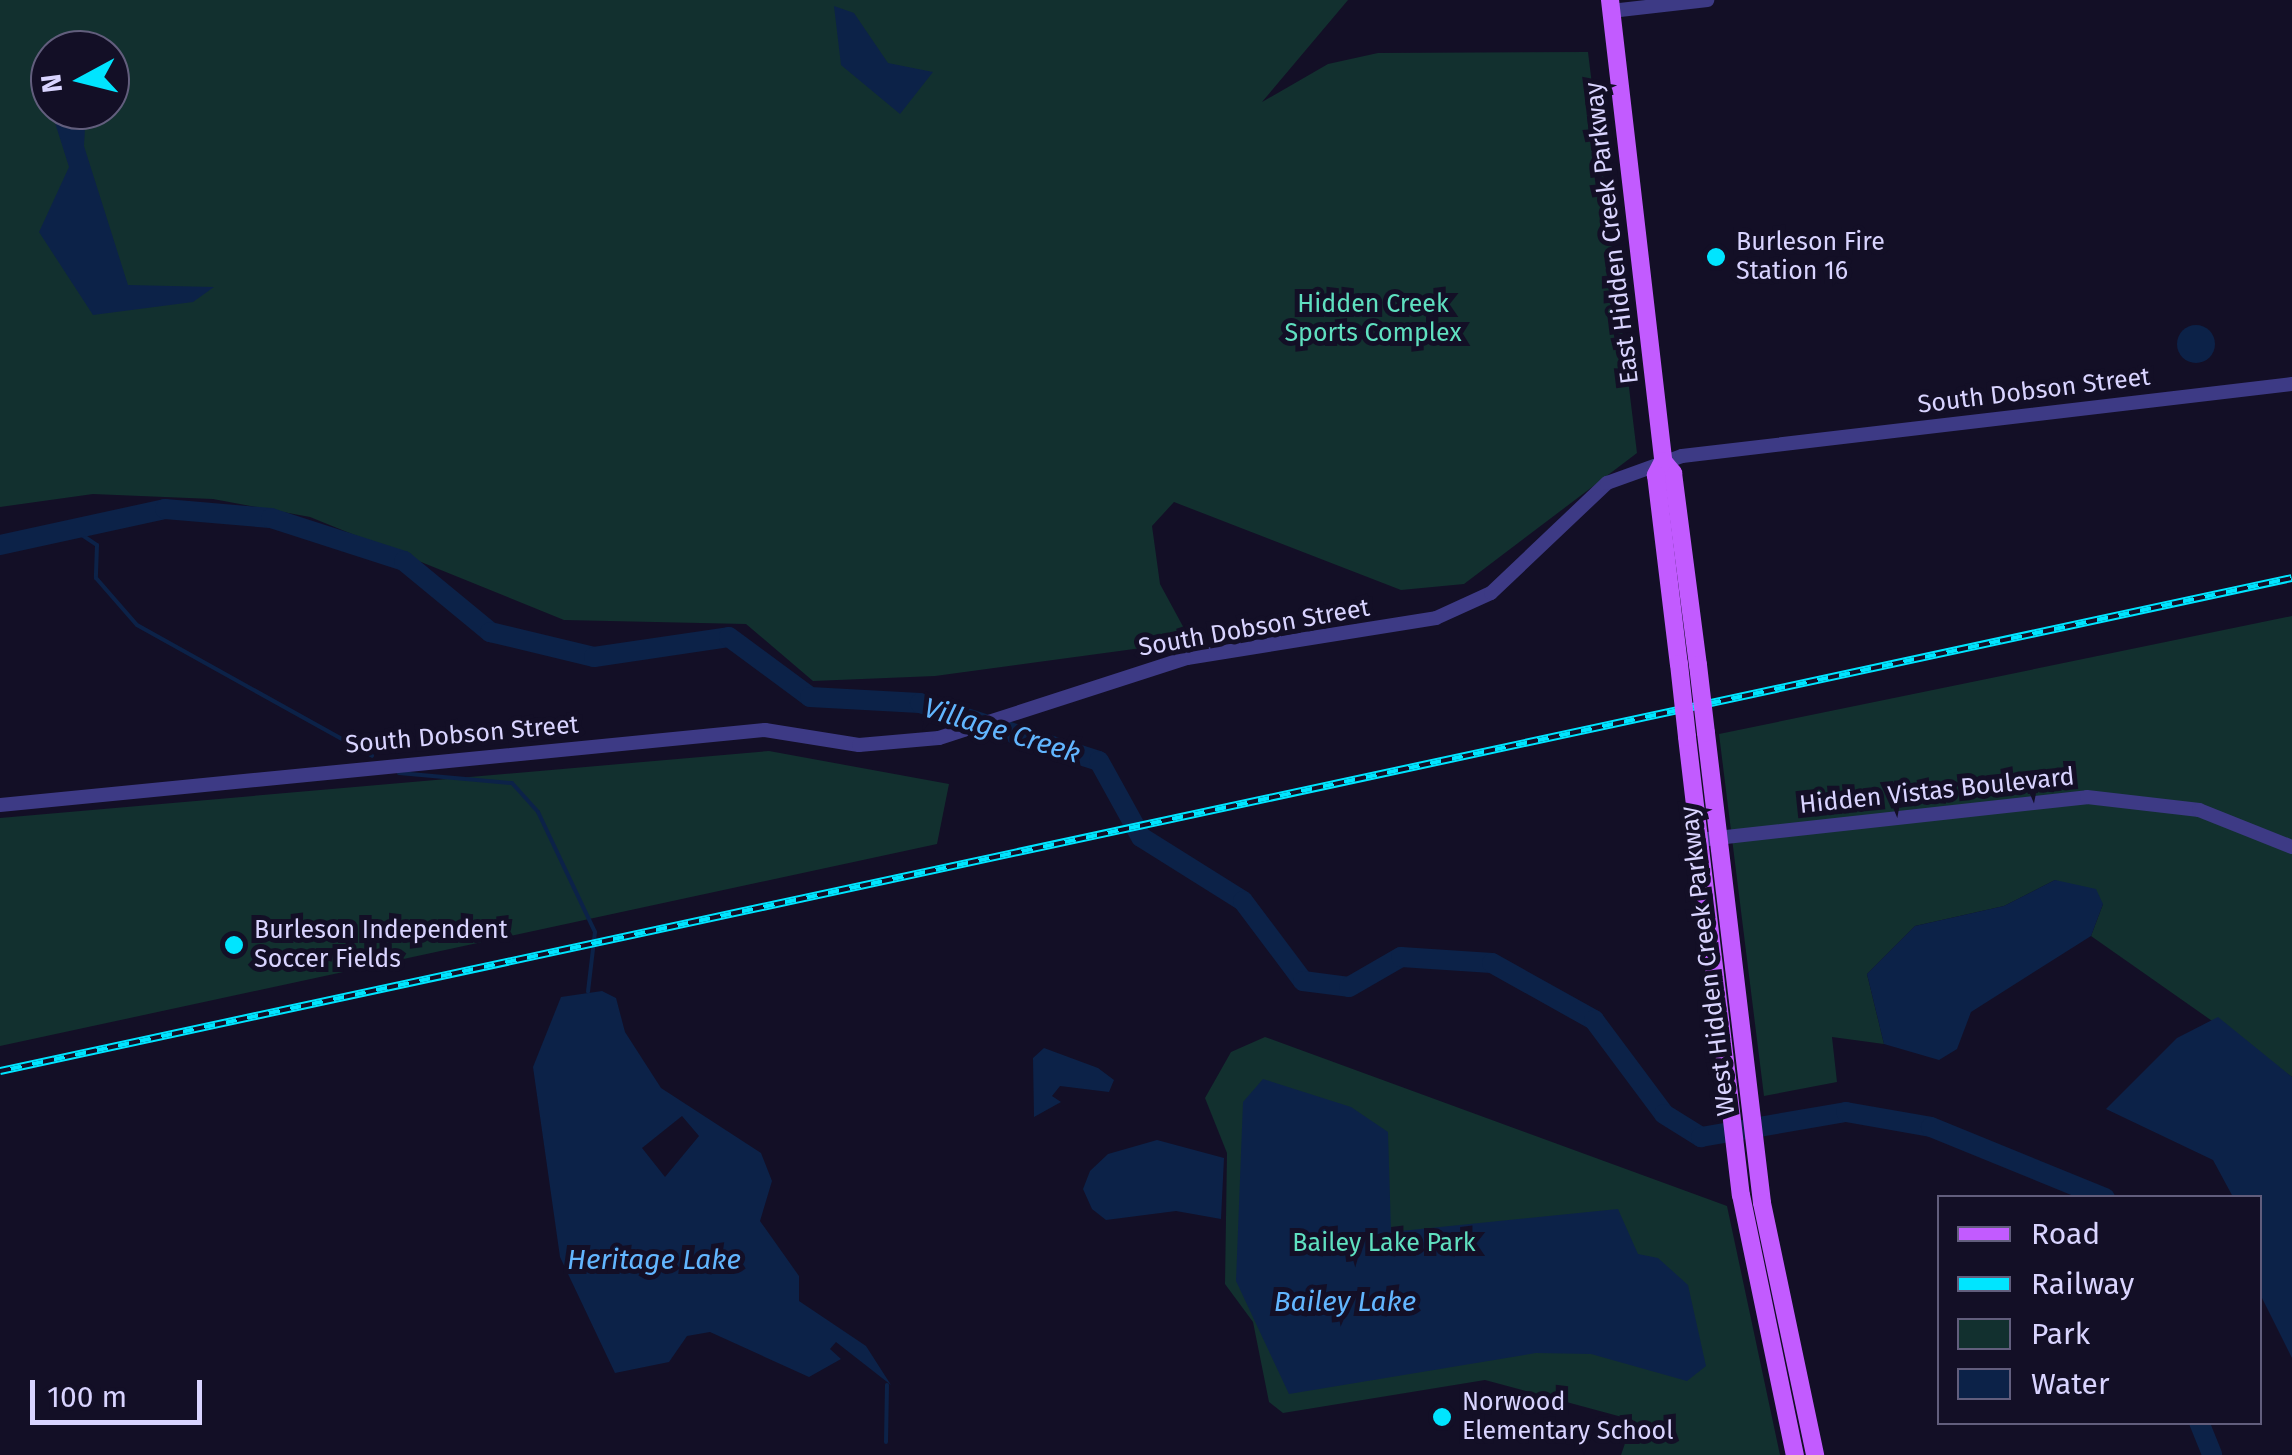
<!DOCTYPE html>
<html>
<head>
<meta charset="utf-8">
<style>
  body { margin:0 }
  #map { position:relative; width:2292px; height:1455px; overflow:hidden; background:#130f26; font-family:"Fira Sans",sans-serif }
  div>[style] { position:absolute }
  .green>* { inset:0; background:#12302f }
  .water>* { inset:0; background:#0c2248 }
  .round { border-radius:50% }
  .stream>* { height:4px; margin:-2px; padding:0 2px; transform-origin:2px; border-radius:2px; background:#0c2248 }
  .river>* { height:20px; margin:-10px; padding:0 10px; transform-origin:10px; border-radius:10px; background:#0c2248 }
  .minor>* { height:14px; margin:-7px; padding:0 7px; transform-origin:7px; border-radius:7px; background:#3d3a85 }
  .major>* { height:18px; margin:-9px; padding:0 9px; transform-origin:9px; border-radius:9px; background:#c25bff }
  .rail>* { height:8px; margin-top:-4px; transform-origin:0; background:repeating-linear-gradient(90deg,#130f26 0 11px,#00e5ff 0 22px); box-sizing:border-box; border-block:2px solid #00e5ff }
  .major-bridge>* { height:18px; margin:-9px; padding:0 9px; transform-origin:9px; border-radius:9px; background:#c25bff }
  .dots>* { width:28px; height:28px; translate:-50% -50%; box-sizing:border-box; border:5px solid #130f26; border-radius:50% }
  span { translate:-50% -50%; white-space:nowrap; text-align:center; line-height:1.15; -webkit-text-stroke:10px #130f26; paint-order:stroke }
  .street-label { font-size:25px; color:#d9d4ff }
  .poi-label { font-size:25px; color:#d9d4ff }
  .left { translate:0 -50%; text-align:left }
  .park-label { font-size:25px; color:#5fe0c0 }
  .water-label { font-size:28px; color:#62b6ff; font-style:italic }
  .legend { position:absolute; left:1937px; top:1195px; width:325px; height:230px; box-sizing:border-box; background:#130f26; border:2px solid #625e7d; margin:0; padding:12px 18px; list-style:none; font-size:30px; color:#d9d4ff }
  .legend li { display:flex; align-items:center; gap:20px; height:50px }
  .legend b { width:50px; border:2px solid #625e7d }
  .north { position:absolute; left:30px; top:30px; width:100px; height:100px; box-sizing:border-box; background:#130f26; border:2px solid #625e7d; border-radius:50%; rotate:263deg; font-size:28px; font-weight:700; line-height:40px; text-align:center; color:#d9d4ff }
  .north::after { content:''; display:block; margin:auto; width:35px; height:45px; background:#00e5ff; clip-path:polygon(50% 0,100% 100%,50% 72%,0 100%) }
  .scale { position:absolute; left:30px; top:1380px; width:172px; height:45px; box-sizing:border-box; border:5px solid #d9d4ff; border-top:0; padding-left:12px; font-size:30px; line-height:35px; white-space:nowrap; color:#d9d4ff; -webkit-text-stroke:8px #130f26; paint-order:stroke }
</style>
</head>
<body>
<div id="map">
  <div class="green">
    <i style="clip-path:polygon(evenodd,0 0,1348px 0,1262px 102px,1328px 64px,1378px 53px,1588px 52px,1637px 453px,1464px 584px,1401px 590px,1174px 502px,1152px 526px,1160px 584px,1186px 632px,1171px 644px,935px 676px,813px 681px,746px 624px,564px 620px,310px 517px,213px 499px,93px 494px,0 507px,0 0,50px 50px,110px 50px,110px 110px,50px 110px,50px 50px)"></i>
    <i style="clip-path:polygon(2292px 616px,2292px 1077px,2091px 936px,2103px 904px,2055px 880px,2004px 906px,1915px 926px,1867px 974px,1884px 1044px,1832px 1037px,1837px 1082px,1764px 1096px,1719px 734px)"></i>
    <i style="clip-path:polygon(769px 751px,949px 784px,937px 844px,0 1046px,0 818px)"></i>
    <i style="clip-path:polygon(1265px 1037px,1727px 1206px,1780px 1455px,1621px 1455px,1633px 1420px,1485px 1380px,1283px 1413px,1269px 1402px,1253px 1322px,1225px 1284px,1227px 1153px,1205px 1098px,1231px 1052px)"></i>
  </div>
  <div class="water">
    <i style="clip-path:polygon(834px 6px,854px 13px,888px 63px,933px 72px,900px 114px,841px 65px)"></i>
    <i style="clip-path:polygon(51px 110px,86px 110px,84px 146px,128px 285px,214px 287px,193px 302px,93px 315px,39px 232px,69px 167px)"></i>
    <i class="round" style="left:2177px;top:325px;width:38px;height:38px"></i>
    <i style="clip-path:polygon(2055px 880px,2096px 889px,2103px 904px,2091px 936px,1971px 1012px,1957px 1049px,1939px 1060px,1884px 1044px,1867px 974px,1915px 926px,2004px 906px)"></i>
    <i style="clip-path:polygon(evenodd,602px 991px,616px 998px,625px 1032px,661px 1088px,761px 1153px,772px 1181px,760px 1221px,799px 1276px,799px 1301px,866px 1346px,891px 1385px,836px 1342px,830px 1349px,841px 1359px,809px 1377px,710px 1332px,687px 1336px,669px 1362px,615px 1373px,560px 1257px,533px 1067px,561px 997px,602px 991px,682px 1116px,699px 1136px,665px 1177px,642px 1148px,682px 1116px)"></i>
    <i style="clip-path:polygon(2218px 1017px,2292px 1077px,2292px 1358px,2260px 1294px,2260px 1198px,2233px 1197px,2213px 1160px,2106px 1109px,2177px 1038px)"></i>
    <i style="clip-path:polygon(1044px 1048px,1098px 1068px,1114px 1080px,1109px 1092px,1060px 1086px,1052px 1096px,1061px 1102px,1034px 1117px,1033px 1058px)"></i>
    <i style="clip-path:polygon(1263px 1079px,1351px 1107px,1388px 1132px,1391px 1232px,1618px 1209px,1638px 1254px,1658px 1258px,1688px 1285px,1706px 1366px,1687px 1381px,1591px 1354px,1536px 1353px,1289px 1394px,1236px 1281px,1243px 1102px)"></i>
    <i style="clip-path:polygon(1157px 1140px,1224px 1158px,1221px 1219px,1176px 1211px,1106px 1220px,1092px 1209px,1083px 1189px,1090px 1171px,1108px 1154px)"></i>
  </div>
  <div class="stream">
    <i style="left:73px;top:529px;width:29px;rotate:34deg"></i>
    <i style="left:97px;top:545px;width:33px;rotate:92deg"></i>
    <i style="left:96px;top:578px;width:62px;rotate:48.9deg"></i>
    <i style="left:137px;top:625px;width:269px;rotate:29.1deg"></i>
    <i style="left:399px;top:773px;width:113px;rotate:5.1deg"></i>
    <i style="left:512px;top:783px;width:39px;rotate:48deg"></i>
    <i style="left:538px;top:812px;width:133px;rotate:64.6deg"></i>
    <i style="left:595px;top:932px;width:60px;rotate:96.7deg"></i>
    <i style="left:886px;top:1442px;width:57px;rotate:-89deg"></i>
  </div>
  <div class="river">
    <i style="left:0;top:545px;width:169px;rotate:-12.3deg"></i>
    <i style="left:165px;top:509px;width:106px;rotate:4.9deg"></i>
    <i style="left:271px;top:518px;width:140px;rotate:17.9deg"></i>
    <i style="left:404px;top:561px;width:112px;rotate:39.5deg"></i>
    <i style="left:490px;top:632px;width:107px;rotate:13.5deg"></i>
    <i style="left:594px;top:657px;width:136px;rotate:-8.4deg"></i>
    <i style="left:729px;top:637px;width:101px;rotate:36.5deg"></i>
    <i style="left:810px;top:697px;width:110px;rotate:3.1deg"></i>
    <i style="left:920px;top:703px;width:188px;rotate:18deg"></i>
    <i style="left:1099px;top:761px;width:87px;rotate:61.1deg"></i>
    <i style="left:1141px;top:837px;width:120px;rotate:32.1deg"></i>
    <i style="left:1243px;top:901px;width:100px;rotate:53.1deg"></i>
    <i style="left:1303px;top:981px;width:46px;rotate:7.4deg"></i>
    <i style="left:1349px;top:987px;width:60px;rotate:-30deg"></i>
    <i style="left:1401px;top:957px;width:91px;rotate:3.8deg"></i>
    <i style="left:1492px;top:963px;width:117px;rotate:29.2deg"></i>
    <i style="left:1594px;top:1020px;width:117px;rotate:53.3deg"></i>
    <i style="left:1664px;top:1114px;width:44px;rotate:31.9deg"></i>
    <i style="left:1701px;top:1137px;width:147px;rotate:-9.8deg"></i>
    <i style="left:1846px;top:1112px;width:86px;rotate:10deg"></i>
    <i style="left:1931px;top:1127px;width:188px;rotate:22.2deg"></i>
    <i style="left:2199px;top:1422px;width:35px;rotate:68deg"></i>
  </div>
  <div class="minor">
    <i style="left:1611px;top:11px;width:97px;rotate:-6.5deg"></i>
    <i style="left:0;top:805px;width:769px;rotate:-5.6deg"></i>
    <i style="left:765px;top:730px;width:95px;rotate:9.1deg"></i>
    <i style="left:859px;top:745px;width:80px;rotate:-5deg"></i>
    <i style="left:939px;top:738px;width:261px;rotate:-17.9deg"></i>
    <i style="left:1187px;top:658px;width:252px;rotate:-9.1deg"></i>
    <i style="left:1436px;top:618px;width:60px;rotate:-24.4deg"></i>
    <i style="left:1491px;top:593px;width:160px;rotate:-43.5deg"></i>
    <i style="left:1607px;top:483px;width:80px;rotate:-19.8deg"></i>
    <i style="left:1682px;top:456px;width:614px;rotate:-6.73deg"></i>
    <i style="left:1708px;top:839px;width:381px;rotate:-6.3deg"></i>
    <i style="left:2087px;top:797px;width:113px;rotate:6.6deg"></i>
    <i style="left:2199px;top:810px;width:100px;rotate:21.7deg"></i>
  </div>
  <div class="major">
    <i style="left:1610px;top:0;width:464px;rotate:83.4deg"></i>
    <i style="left:1663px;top:461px;width:16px;rotate:50deg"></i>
    <i style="left:1673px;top:473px;width:194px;rotate:82.6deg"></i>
    <i style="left:1663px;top:461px;width:16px;rotate:117deg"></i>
    <i style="left:1656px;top:475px;width:190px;rotate:83.1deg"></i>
    <i style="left:1706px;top:733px;width:473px;rotate:83.2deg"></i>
    <i style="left:1762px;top:1203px;width:258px;rotate:78.1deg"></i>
    <i style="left:1687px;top:737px;width:461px;rotate:83.3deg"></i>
    <i style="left:1741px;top:1195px;width:266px;rotate:78.3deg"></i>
  </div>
  <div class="rail">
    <i style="left:0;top:1071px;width:2344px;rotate:-12.14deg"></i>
  </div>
  <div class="major-bridge">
    <i style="left:1679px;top:664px;width:73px;rotate:83.7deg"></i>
    <i style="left:1698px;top:665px;width:68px;rotate:83.3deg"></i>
  </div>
  <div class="dots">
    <i style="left:1716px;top:257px;background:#00e5ff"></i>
    <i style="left:234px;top:945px;background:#00e5ff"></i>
    <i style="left:1442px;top:1417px;background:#00e5ff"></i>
  </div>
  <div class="street-label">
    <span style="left:1612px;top:233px;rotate:-97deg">East Hidden Creek Parkway</span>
    <span style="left:2034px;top:391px;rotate:-7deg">South Dobson Street</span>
    <span style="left:1254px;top:628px;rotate:-10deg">South Dobson Street</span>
    <span style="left:462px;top:735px;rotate:-5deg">South Dobson Street</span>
    <span style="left:1937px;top:791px;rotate:-6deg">Hidden Vistas Boulevard</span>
    <span style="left:1708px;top:961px;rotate:-97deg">West Hidden Creek Parkway</span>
  </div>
  <div class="poi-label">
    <span class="left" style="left:1736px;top:257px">Burleson Fire<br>Station 16</span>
    <span class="left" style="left:254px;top:945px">Burleson Independent<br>Soccer Fields</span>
    <span class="left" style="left:1462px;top:1417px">Norwood<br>Elementary School</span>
  </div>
  <div class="park-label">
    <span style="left:1373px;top:319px">Hidden Creek<br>Sports Complex</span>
    <span style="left:1384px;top:1243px">Bailey Lake Park</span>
  </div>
  <div class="water-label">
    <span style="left:1002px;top:731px;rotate:17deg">Village Creek</span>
    <span style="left:654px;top:1260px">Heritage Lake</span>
    <span style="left:1345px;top:1302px">Bailey Lake</span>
  </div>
  <ul class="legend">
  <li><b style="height:12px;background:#c25bff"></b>Road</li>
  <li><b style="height:12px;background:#00e5ff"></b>Railway</li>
  <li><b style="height:28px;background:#12302f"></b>Park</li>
  <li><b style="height:28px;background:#0c2248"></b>Water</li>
  </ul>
  <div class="north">N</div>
  <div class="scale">100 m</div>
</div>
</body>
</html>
